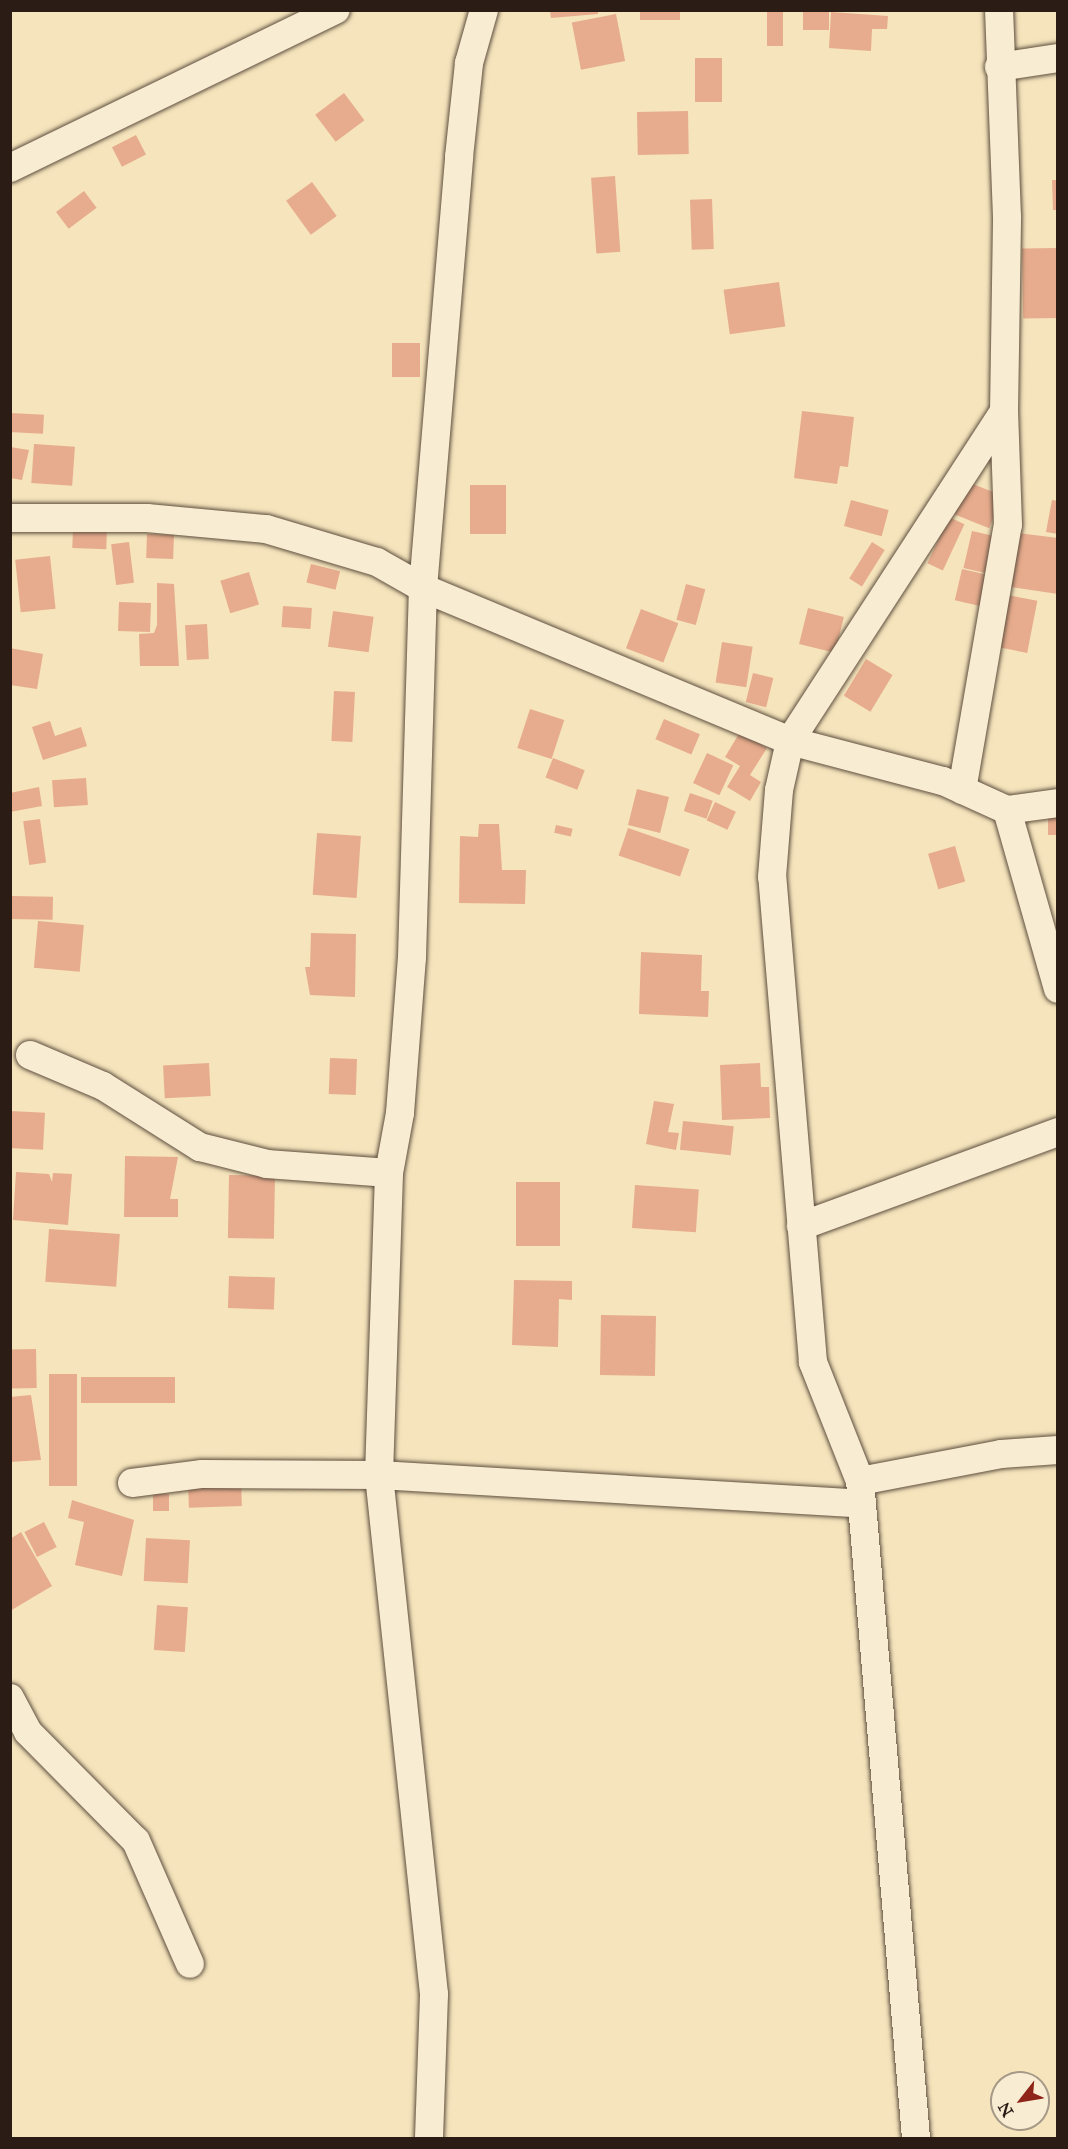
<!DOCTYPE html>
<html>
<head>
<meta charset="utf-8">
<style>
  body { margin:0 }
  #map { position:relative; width:1068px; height:2149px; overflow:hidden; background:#f5e4bc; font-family:"IM FELL Great Primer",serif }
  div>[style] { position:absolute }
  .building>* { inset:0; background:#e7ac8d; transform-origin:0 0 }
  .roads { filter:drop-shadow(0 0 2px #5e4e3f) drop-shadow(0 0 2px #5e4e3f) }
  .minor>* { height:28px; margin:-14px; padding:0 14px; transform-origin:14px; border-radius:14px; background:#f8edd3 }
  span { translate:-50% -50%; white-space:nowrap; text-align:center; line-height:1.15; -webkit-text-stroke:4.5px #f8edd3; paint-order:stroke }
  .frame { position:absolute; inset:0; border:12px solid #2b1c15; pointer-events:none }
  .north { position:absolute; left:990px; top:2071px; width:60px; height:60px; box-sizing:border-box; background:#f8edd3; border:2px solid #a69987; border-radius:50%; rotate:239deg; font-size:16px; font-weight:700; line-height:24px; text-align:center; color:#2b1c15 }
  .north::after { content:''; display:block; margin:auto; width:21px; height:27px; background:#8f2418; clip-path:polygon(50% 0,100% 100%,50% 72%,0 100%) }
</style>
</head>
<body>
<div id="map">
  <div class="building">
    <i style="clip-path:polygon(550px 10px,598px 10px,598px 14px,551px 18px)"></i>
    <i style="left:640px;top:10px;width:40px;height:10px"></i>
    <i style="left:767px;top:10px;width:16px;height:36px"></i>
    <i style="left:803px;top:10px;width:26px;height:20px"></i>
    <i style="clip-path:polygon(831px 12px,888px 16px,887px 29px,872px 29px,871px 51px,829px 48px)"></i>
    <i style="left:616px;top:14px;width:48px;height:45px;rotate:79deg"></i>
    <i style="left:695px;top:58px;width:27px;height:44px"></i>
    <i style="left:344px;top:93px;width:34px;height:36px;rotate:53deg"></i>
    <i style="left:688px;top:111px;width:43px;height:51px;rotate:89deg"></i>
    <i style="left:136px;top:135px;width:22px;height:27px;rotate:63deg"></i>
    <i style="left:615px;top:176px;width:76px;height:24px;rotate:86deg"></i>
    <i style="clip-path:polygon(1052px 180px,1058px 180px,1058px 210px,1053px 210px)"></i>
    <i style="left:312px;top:182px;width:42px;height:32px;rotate:54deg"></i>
    <i style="left:84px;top:191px;width:21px;height:35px;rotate:53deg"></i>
    <i style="left:712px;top:199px;width:50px;height:22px;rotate:88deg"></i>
    <i style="left:1057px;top:248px;width:70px;height:35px;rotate:89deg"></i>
    <i style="left:779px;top:282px;width:45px;height:56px;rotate:82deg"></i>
    <i style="left:392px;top:343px;width:28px;height:34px"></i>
    <i style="clip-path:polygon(802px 411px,854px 417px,848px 467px,840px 466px,837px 484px,794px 478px)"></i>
    <i style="left:10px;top:413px;width:34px;height:19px;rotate:3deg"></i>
    <i style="left:34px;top:444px;width:41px;height:39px;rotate:4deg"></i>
    <i style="clip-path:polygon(10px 447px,29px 450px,22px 480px,10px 478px)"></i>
    <i style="left:968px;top:482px;width:37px;height:35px;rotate:22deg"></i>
    <i style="left:470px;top:485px;width:36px;height:49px"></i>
    <i style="left:851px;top:500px;width:39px;height:27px;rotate:15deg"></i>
    <i style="clip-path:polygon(1052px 500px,1058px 501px,1058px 534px,1046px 532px)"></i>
    <i style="left:949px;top:517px;width:17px;height:51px;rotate:25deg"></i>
    <i style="left:73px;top:528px;width:34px;height:20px;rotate:2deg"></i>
    <i style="left:972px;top:531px;width:28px;height:38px;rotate:13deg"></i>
    <i style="clip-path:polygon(1011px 532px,1058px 538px,1058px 594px,1004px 586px)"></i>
    <i style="left:147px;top:534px;width:27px;height:24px;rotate:2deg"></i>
    <i style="left:129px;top:542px;width:41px;height:18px;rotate:83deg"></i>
    <i style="left:872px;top:542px;width:15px;height:43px;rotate:32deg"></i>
    <i style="left:50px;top:556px;width:53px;height:35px;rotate:84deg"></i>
    <i style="left:311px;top:564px;width:30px;height:19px;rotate:14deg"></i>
    <i style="left:962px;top:569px;width:28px;height:32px;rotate:13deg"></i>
    <i style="left:249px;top:572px;width:34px;height:30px;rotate:73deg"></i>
    <i style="clip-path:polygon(157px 583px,174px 584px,179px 666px,140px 666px,139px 634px,154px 633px,157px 625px)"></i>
    <i style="left:686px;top:584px;width:20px;height:37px;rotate:15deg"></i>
    <i style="left:1002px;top:594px;width:36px;height:53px;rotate:11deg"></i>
    <i style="left:119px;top:602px;width:32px;height:29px;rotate:2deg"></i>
    <i style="left:283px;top:606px;width:29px;height:21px;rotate:4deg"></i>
    <i style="left:808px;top:608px;width:37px;height:37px;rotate:14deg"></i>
    <i style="left:641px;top:609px;width:40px;height:42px;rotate:21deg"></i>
    <i style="left:333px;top:611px;width:41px;height:36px;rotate:8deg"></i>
    <i style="left:207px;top:624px;width:35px;height:22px;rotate:87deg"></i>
    <i style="left:722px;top:642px;width:31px;height:41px;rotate:9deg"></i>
    <i style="clip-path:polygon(10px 648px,43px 654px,37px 689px,10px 685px)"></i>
    <i style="left:866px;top:659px;width:31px;height:43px;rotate:31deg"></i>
    <i style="left:753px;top:673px;width:21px;height:30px;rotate:14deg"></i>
    <i style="left:334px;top:691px;width:21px;height:50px;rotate:3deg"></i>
    <i style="left:530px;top:709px;width:36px;height:41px;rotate:18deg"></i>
    <i style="left:664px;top:719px;width:39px;height:22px;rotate:23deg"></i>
    <i style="clip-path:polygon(50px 721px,55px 736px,81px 727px,87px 746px,43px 760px,32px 727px)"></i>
    <i style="clip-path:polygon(740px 732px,767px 748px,750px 775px,761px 782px,750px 801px,727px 787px,740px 766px,725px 757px)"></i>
    <i style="left:707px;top:753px;width:29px;height:33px;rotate:25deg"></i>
    <i style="left:553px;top:758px;width:34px;height:21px;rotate:21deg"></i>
    <i style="left:86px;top:778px;width:27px;height:34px;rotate:86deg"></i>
    <i style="clip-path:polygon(39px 787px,42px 806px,10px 812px,10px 793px)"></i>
    <i style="left:637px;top:789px;width:33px;height:37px;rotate:14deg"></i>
    <i style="left:690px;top:793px;width:24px;height:19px;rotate:19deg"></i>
    <i style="left:715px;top:802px;width:23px;height:20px;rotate:25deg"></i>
    <i style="left:1048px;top:814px;width:10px;height:21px"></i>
    <i style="left:40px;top:819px;width:44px;height:17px;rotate:82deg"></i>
    <i style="clip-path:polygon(479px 824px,499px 824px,502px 870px,526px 870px,525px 904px,459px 903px,460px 836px,478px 837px)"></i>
    <i style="left:556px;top:825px;width:17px;height:8px;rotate:13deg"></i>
    <i style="left:628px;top:828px;width:65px;height:29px;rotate:19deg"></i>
    <i style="left:317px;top:833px;width:44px;height:62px;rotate:4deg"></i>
    <i style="left:955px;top:846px;width:37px;height:28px;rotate:74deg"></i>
    <i style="left:10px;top:896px;width:43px;height:23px;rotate:1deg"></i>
    <i style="left:38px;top:921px;width:46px;height:47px;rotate:5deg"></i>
    <i style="clip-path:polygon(311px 933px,356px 934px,355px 997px,310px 995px,305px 967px,310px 967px)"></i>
    <i style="clip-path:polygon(641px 952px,702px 955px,701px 991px,709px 991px,708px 1017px,639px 1014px)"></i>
    <i style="left:330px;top:1058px;width:27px;height:36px;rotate:2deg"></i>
    <i style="left:209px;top:1063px;width:33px;height:46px;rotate:87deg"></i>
    <i style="clip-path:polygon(760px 1063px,761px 1087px,769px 1087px,770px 1118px,722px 1120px,720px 1065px)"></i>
    <i style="clip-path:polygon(654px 1101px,674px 1104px,668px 1132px,679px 1133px,676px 1150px,646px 1144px)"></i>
    <i style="left:10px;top:1111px;width:35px;height:37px;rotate:3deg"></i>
    <i style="left:683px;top:1121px;width:51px;height:29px;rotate:6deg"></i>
    <i style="clip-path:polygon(125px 1156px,178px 1157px,170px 1199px,178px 1199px,178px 1217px,124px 1217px)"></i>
    <i style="clip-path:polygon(16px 1172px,49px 1174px,52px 1182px,53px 1173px,72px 1174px,68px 1225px,13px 1220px)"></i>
    <i style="left:229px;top:1175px;width:46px;height:63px;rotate:1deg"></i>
    <i style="left:516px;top:1182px;width:44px;height:64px"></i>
    <i style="left:635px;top:1185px;width:64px;height:43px;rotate:4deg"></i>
    <i style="left:49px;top:1229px;width:71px;height:53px;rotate:4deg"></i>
    <i style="left:229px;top:1276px;width:46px;height:32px;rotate:2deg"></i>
    <i style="clip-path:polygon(514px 1280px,572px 1281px,572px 1300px,559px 1299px,558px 1347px,512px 1345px)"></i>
    <i style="left:601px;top:1315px;width:55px;height:60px;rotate:1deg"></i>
    <i style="left:36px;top:1349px;width:39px;height:26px;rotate:89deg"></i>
    <i style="left:49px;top:1374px;width:28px;height:112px"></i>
    <i style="left:81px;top:1377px;width:94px;height:26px"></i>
    <i style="clip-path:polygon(31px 1395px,41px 1460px,10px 1462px,10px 1397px)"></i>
    <i style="left:241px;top:1481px;width:25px;height:53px;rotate:88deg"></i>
    <i style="left:153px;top:1494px;width:16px;height:17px"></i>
    <i style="clip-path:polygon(72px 1500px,134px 1520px,122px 1576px,75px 1565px,84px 1522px,68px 1518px)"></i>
    <i style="left:44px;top:1522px;width:28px;height:22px;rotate:63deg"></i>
    <i style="clip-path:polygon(21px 1532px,52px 1586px,10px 1611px,10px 1539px)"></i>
    <i style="left:146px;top:1538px;width:44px;height:43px;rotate:3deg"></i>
    <i style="left:157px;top:1605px;width:31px;height:45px;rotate:4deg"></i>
  </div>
  <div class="roads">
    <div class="minor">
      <i style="left:999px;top:67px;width:60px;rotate:-8.7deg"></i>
      <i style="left:10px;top:168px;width:362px;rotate:-25.9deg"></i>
      <i style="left:10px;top:518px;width:137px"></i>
      <i style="left:147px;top:518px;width:120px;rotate:5.3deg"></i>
      <i style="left:266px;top:529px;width:116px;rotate:16.6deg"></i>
      <i style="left:377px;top:562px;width:53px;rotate:29.5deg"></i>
      <i style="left:423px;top:588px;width:398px;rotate:22.6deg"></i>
      <i style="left:790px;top:741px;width:158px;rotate:14.7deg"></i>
      <i style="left:943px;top:781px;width:70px;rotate:24.4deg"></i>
      <i style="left:1007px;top:810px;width:51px;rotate:-7.8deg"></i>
      <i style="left:962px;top:790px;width:269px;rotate:-80.2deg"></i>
      <i style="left:1008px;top:525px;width:113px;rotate:-92deg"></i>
      <i style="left:1007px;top:810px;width:186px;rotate:74.1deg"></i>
      <i style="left:30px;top:1055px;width:79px;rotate:23deg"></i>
      <i style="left:103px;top:1086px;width:115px;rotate:32.2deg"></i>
      <i style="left:200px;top:1147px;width:69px;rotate:14.2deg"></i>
      <i style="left:267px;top:1164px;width:122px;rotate:4.2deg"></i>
      <i style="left:801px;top:1226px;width:274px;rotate:-20.1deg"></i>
      <i style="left:860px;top:1481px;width:144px;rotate:-10.8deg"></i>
      <i style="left:1001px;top:1454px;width:57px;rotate:-4deg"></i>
      <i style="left:132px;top:1483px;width:71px;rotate:-7.3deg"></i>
      <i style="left:202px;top:1474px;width:177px;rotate:0.3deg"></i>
      <i style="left:379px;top:1475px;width:483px;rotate:3.4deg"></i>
      <i style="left:10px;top:1698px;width:38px;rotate:62deg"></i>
      <i style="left:28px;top:1732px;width:153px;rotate:45.3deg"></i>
      <i style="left:136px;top:1841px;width:134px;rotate:66.3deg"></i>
      <i style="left:429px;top:2138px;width:144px;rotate:-88deg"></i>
      <i style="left:434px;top:1994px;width:522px;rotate:-96.05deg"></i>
      <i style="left:379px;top:1475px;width:302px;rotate:-88.1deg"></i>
      <i style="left:389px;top:1173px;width:61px;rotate:-79.6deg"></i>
      <i style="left:400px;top:1113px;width:156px;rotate:-85.6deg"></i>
      <i style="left:412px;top:957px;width:369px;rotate:-88.3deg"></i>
      <i style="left:423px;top:588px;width:433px;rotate:-85.2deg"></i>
      <i style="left:459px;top:157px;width:95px;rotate:-83.9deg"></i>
      <i style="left:469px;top:63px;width:55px;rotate:-74.2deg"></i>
      <i style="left:916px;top:2138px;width:659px;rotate:-94.87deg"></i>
      <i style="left:860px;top:1481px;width:128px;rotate:-111.6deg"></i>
      <i style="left:813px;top:1362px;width:487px;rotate:-94.8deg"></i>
      <i style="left:772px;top:877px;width:87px;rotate:-85.4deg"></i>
      <i style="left:779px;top:790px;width:50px;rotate:-77.3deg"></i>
      <i style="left:790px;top:741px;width:392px;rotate:-57deg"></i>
      <i style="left:1004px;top:412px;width:195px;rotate:-89.1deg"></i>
      <i style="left:1007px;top:217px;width:207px;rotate:-92.2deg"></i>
    </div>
  </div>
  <div class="frame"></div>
  <div class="north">N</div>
</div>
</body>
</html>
